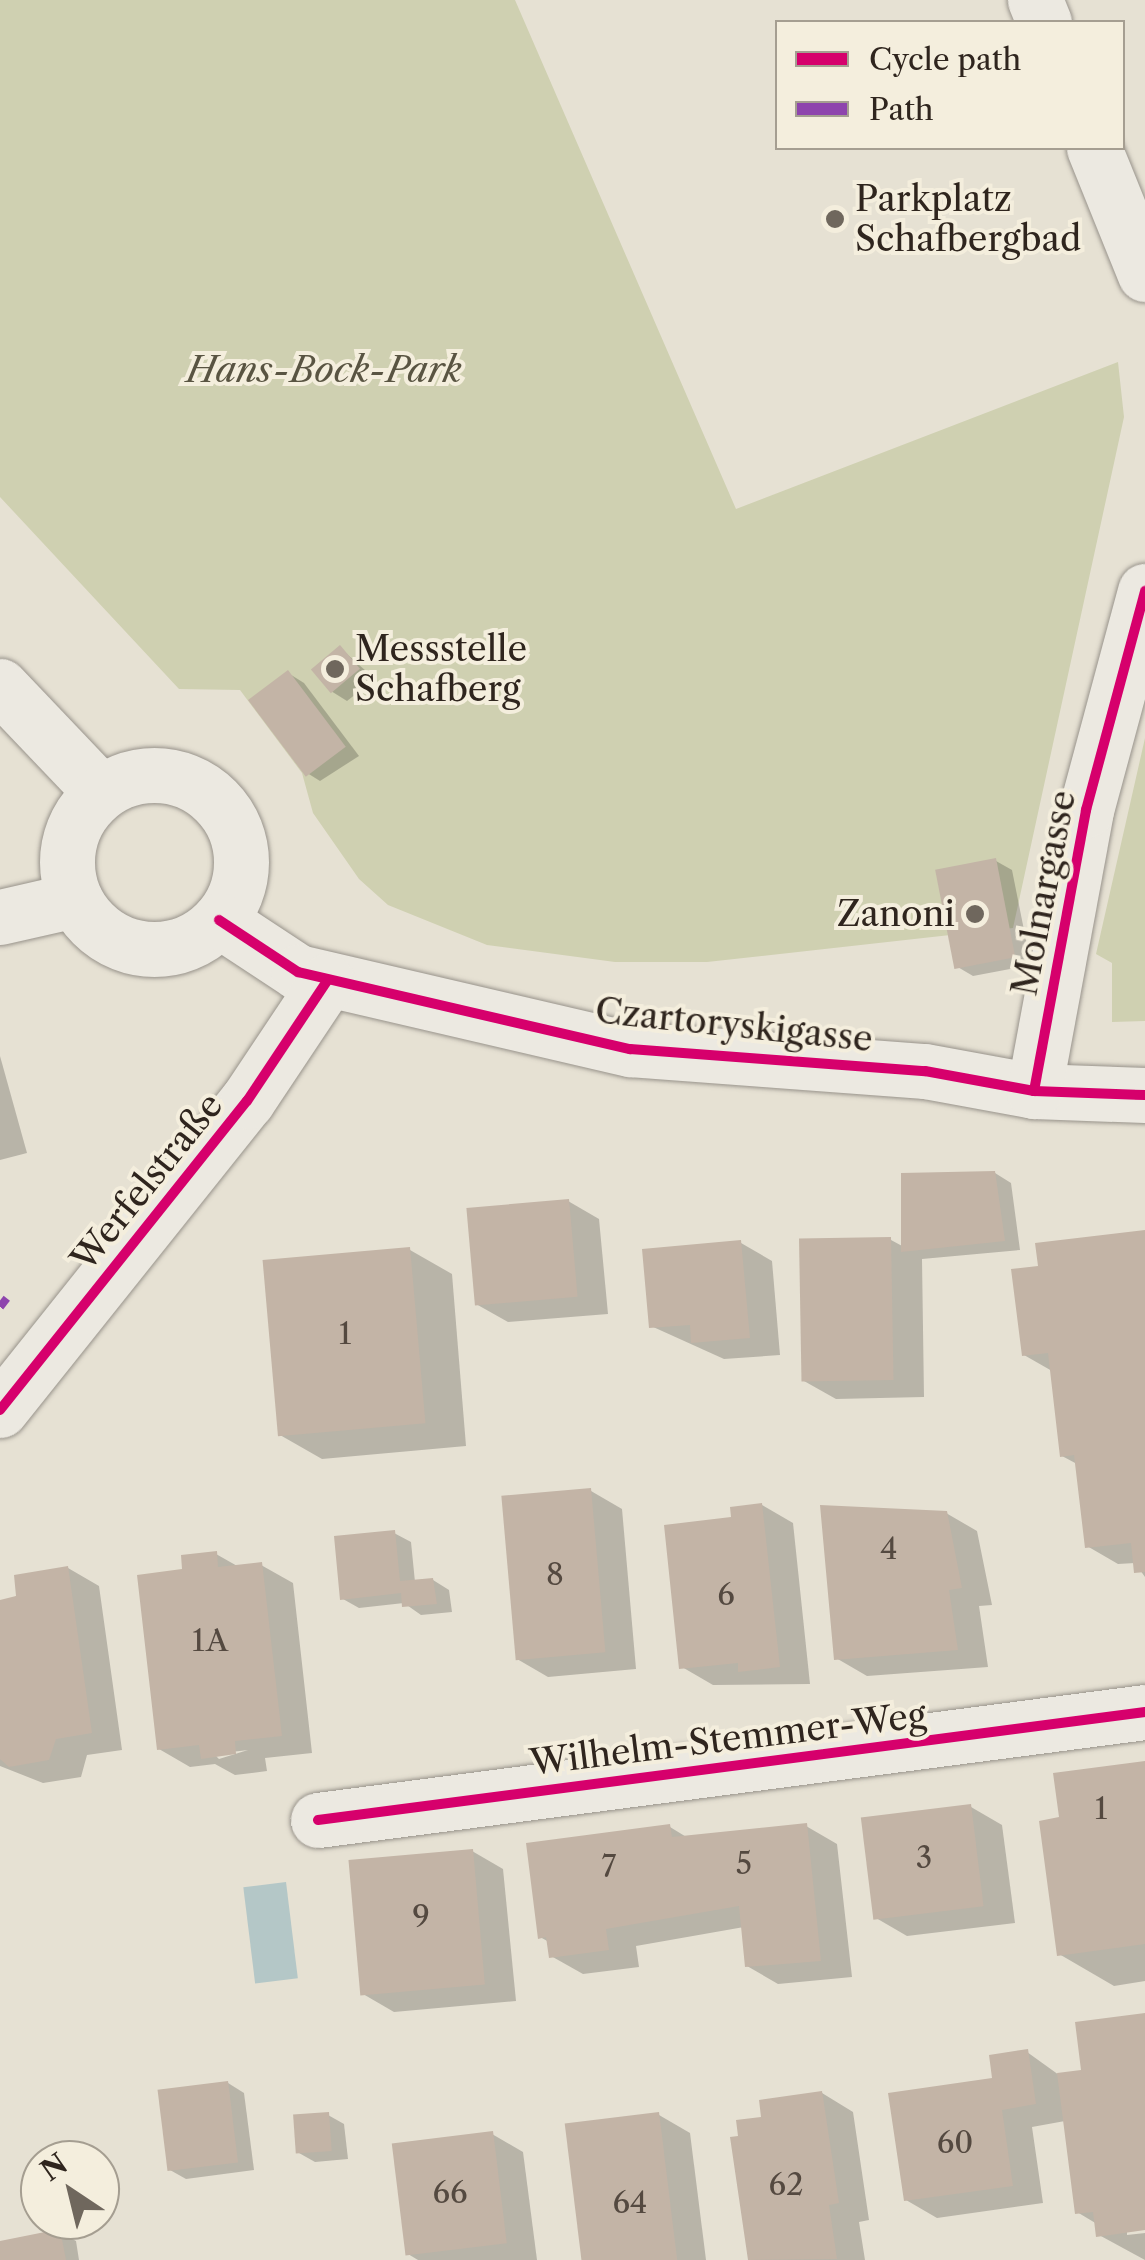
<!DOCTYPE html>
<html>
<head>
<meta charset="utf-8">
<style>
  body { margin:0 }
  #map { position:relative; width:1145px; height:2260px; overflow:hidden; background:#e6e1d3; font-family:"Libre Caslon Text",serif }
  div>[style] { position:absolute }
  .green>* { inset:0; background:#cfd0b1 }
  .water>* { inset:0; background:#b4c7c7; transform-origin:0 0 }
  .shadow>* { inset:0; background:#0003 }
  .building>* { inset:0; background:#c3b4a6; transform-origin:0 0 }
  .roads { filter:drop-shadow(0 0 2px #98938b) drop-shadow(0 0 2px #98938b) }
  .street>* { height:55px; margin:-27.5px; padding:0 27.5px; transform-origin:27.5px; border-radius:27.5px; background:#ece9e1 }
  .street>.ring { margin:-27.5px; padding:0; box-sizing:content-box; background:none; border:55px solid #ece9e1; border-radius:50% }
  .quiet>* { height:8px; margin-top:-4px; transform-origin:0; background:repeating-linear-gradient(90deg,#8e44ad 0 15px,transparent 0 23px) }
  .cycleway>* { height:10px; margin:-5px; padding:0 5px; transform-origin:5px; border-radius:5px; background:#d6006c }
  .dots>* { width:28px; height:28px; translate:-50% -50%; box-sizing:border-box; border:5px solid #f4eedd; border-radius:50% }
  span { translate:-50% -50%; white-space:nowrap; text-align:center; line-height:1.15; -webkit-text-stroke:8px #f4eedd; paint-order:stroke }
  .number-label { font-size:30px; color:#544940 }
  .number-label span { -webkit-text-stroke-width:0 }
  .poi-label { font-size:35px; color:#2f251e }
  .left { translate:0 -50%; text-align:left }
  .right { translate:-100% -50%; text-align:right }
  .park-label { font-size:35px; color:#595442; font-style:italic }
  .street-label { font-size:35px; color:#2f251e }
  .legend { position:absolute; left:775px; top:20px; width:350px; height:130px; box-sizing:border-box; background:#f4eedd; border:2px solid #a59e91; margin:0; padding:12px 18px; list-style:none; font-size:30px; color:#2f251e }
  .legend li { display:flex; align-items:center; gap:20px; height:50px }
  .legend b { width:50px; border:2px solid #a59e91 }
  .north { position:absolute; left:20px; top:2140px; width:100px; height:100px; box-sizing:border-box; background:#f4eedd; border:2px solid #a59e91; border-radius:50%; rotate:325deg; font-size:28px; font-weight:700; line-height:40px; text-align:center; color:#2f251e }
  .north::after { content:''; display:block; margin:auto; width:35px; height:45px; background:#6f675d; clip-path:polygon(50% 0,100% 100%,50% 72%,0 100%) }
</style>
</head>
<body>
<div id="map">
  <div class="green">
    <i style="clip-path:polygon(0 0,515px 0,736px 509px,1118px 362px,1124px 417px,1013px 928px,707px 962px,615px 962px,487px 945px,388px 905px,359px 879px,313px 813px,302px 773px,240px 690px,179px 689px,0 497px)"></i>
    <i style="clip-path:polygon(1145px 738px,1145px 1021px,1112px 1022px,1112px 963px,1096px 954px)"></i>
  </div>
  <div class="water">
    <i style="left:286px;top:1882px;width:97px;height:43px;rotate:83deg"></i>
  </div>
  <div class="shadow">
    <i style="clip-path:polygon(340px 648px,375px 679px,347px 701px,331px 691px)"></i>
    <i style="clip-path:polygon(288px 673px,304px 683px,359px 756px,320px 781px,304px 771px)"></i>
    <i style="clip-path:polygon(996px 861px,1012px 870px,1031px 965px,973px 976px,956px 966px)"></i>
    <i style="clip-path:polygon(0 1056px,27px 1153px,0 1160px)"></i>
    <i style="clip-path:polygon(995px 1173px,1011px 1183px,1020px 1250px,922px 1259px,924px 1397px,836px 1399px,804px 1381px,891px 1240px,904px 1247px)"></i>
    <i style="clip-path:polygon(568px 1201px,599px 1219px,608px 1314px,508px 1322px,476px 1304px)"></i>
    <i style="clip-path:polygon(1145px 1233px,1145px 1577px,1135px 1563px,1118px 1564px,1087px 1546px,1077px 1464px,1062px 1456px,1052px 1371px,1024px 1355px,1040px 1268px)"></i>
    <i style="clip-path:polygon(741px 1243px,772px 1261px,780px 1355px,724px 1359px,651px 1326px)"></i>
    <i style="clip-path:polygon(410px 1250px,452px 1274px,466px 1446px,322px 1459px,280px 1435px)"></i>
    <i style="clip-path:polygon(591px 1491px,622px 1509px,636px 1669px,548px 1677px,517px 1659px)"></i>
    <i style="clip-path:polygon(762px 1505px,793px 1523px,810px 1684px,713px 1685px,682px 1667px,733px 1519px)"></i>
    <i style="clip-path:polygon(946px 1513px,977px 1531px,992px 1605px,979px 1606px,988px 1667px,867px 1676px,836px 1658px)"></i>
    <i style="clip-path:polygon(394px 1533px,411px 1542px,415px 1582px,433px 1580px,449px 1590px,452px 1612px,421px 1615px,404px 1603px,359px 1608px,343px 1599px)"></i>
    <i style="clip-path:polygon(evenodd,216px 1554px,239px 1567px,261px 1565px,293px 1583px,312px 1753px,265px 1758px,267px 1771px,235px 1775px,215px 1764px,190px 1767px,159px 1749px,185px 1571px,216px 1554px,248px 1750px,219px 1759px,214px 1754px,248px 1750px)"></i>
    <i style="clip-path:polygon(68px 1568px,99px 1586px,122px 1750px,87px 1755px,81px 1777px,43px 1783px,0 1766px,0 1605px)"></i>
    <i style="clip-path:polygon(1145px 1763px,1145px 1981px,1114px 1986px,1059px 1954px,1061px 1819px)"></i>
    <i style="clip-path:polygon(971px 1807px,1002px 1825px,1015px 1923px,907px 1936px,876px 1918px)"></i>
    <i style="clip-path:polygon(806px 1826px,837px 1844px,852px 1977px,778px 1984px,747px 1966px,744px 1927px,636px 1946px,639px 1967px,583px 1974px,551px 1956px,549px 1942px,540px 1937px,670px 1827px,688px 1838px)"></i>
    <i style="clip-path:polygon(472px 1851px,503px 1869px,516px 2001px,394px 2012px,363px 1994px)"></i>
    <i style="clip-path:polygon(1145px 2015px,1145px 2228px,1127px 2230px,1127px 2235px,1145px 2233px,1145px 2260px,1099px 2235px,1097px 2224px,1077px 2212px,1065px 2121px,1032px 2127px,1043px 2203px,937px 2218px,906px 2200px,995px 2080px,1027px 2052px,1059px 2075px,1084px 2072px)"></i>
    <i style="clip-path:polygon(228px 2083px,244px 2093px,254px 2170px,186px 2179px,170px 2170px)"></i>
    <i style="clip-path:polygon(822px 2093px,853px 2112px,869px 2220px,859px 2222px,865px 2260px,750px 2260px,732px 2140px)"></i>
    <i style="clip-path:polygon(328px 2115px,344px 2124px,348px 2159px,315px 2162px,299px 2153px)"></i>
    <i style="clip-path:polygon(659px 2115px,690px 2133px,706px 2260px,585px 2260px)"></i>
    <i style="clip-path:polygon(492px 2134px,523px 2152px,537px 2260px,418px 2260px,408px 2254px)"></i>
    <i style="clip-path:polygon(59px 2232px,76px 2241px,79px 2260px,2px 2260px,0 2244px)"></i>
  </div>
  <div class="building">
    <i style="left:340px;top:645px;width:31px;height:38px;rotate:50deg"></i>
    <i style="left:288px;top:670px;width:96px;height:50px;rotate:53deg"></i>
    <i style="left:996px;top:858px;width:101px;height:62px;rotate:79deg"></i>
    <i style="clip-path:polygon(995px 1171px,1005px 1241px,901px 1252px,901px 1173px)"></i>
    <i style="left:569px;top:1199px;width:98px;height:103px;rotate:85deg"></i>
    <i style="clip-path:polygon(1145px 1230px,1145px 1572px,1134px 1573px,1131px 1543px,1085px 1548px,1074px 1455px,1060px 1457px,1048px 1353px,1022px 1356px,1011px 1269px,1038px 1266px,1035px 1243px)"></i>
    <i style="left:891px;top:1237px;width:143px;height:92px;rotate:89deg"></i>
    <i style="clip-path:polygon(741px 1240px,750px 1338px,691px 1343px,690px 1325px,649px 1328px,642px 1249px)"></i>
    <i style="left:410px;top:1247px;width:177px;height:148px;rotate:85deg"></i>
    <i style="left:591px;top:1488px;width:165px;height:90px;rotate:85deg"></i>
    <i style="clip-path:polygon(762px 1503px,780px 1667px,738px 1672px,738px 1663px,679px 1669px,664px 1525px,731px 1517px,730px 1507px)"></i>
    <i style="clip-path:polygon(820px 1505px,947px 1511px,962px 1588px,949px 1590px,958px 1650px,834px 1660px)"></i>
    <i style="clip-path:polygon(395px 1530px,400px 1581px,433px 1578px,437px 1604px,402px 1607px,401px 1593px,340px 1600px,334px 1536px)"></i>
    <i style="clip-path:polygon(217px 1551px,218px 1567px,262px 1562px,282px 1736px,235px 1741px,236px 1754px,201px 1759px,199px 1745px,157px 1750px,137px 1575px,182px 1569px,181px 1555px)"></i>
    <i style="clip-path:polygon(68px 1566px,92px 1733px,56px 1739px,49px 1760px,9px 1767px,0 1759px,0 1600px,16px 1596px,14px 1575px)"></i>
    <i style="clip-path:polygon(1145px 1761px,1145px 1944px,1057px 1956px,1039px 1821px,1059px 1817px,1053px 1773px)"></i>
    <i style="left:971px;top:1804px;width:103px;height:111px;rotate:83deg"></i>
    <i style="clip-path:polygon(807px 1823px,821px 1961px,745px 1967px,739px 1906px,606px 1929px,609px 1950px,549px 1958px,546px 1937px,538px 1939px,526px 1843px,670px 1824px,672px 1837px)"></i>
    <i style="left:473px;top:1849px;width:136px;height:125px;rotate:85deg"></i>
    <i style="clip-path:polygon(1145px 2013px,1145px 2230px,1096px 2237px,1093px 2212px,1075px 2214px,1057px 2073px,1081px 2070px,1075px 2022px)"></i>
    <i style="clip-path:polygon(1028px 2049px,1036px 2104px,1002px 2110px,1013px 2186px,904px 2201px,888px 2093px,992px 2078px,989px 2055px)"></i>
    <i style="left:228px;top:2081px;width:82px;height:71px;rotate:83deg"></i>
    <i style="clip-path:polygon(822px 2091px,839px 2203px,829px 2205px,837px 2259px,748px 2260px,730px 2137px,738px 2136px,736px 2120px,761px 2117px,759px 2100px)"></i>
    <i style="left:329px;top:2112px;width:39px;height:36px;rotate:86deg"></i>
    <i style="left:659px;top:2112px;width:149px;height:95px;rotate:83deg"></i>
    <i style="left:493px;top:2131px;width:113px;height:102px;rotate:83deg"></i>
    <i style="clip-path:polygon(60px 2229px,66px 2260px,0 2260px,0 2241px)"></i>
  </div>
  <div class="roads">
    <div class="street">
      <i style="left:1035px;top:0;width:24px;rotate:68deg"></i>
      <i style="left:1094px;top:148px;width:136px;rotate:68deg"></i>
      <i style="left:0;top:686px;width:146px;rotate:46.4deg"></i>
      <i class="ring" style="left:67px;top:775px;width:119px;height:119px"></i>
      <i style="left:0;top:917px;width:77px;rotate:-12.8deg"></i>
      <i style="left:219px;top:920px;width:95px;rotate:33.4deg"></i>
      <i style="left:298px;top:972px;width:341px;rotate:13.1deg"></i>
      <i style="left:630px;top:1049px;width:296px;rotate:4.3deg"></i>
      <i style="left:925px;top:1071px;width:111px;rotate:10.4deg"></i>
      <i style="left:1034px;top:1091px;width:111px;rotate:2.1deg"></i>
      <i style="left:1034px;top:1091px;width:286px;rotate:-79.5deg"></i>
      <i style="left:1086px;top:810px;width:227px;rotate:-74.9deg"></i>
      <i style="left:0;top:1410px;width:396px;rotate:-51.4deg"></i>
      <i style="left:247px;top:1101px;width:144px;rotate:-56.3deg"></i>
      <i style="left:318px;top:1820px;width:834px;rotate:-7.44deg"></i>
    </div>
  </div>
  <div class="quiet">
    <i style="left:0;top:1307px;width:11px;rotate:-52deg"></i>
  </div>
  <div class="cycleway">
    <i style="left:219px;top:920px;width:95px;rotate:33.4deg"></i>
    <i style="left:298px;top:972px;width:341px;rotate:13.1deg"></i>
    <i style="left:630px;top:1049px;width:296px;rotate:4.3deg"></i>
    <i style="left:925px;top:1071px;width:111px;rotate:10.4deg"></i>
    <i style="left:1034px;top:1091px;width:111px;rotate:2.1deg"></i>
    <i style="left:1034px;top:1091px;width:286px;rotate:-79.5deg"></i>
    <i style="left:1086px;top:810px;width:227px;rotate:-74.9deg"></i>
    <i style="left:0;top:1410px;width:396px;rotate:-51.4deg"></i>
    <i style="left:247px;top:1101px;width:144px;rotate:-56.3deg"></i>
    <i style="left:318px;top:1820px;width:834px;rotate:-7.44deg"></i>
  </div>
  <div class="dots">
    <i style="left:835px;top:219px;background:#6f675d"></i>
    <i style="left:335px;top:669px;background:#6f675d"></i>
    <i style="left:975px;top:914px;background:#6f675d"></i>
  </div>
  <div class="number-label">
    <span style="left:345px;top:1334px">1</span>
    <span style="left:889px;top:1549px">4</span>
    <span style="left:555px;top:1575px">8</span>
    <span style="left:726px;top:1595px">6</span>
    <span style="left:210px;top:1641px">1A</span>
    <span style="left:1101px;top:1809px">1</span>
    <span style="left:924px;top:1858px">3</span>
    <span style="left:744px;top:1864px">5</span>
    <span style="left:609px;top:1867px">7</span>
    <span style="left:421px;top:1917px">9</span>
    <span style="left:955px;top:2143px">60</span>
    <span style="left:786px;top:2185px">62</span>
    <span style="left:450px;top:2193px">66</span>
    <span style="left:630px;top:2203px">64</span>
  </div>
  <div class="poi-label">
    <span class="left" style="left:855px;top:219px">Parkplatz<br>Schafbergbad</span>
    <span class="left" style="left:355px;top:669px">Messstelle<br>Schafberg</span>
    <span class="right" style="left:955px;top:914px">Zanoni</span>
  </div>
  <div class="park-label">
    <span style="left:324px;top:370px">Hans-Bock-Park</span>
  </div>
  <div class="street-label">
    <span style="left:1044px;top:893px;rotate:-79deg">Molnargasse</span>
    <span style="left:734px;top:1025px;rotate:6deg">Czartoryskigasse</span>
    <span style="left:147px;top:1182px;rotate:-51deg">Werfelstraße</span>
    <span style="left:728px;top:1739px;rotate:-7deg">Wilhelm-Stemmer-Weg</span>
  </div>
  <ul class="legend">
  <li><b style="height:12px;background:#d6006c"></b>Cycle path</li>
  <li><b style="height:12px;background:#8e44ad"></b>Path</li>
  </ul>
  <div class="north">N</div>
</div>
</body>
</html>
